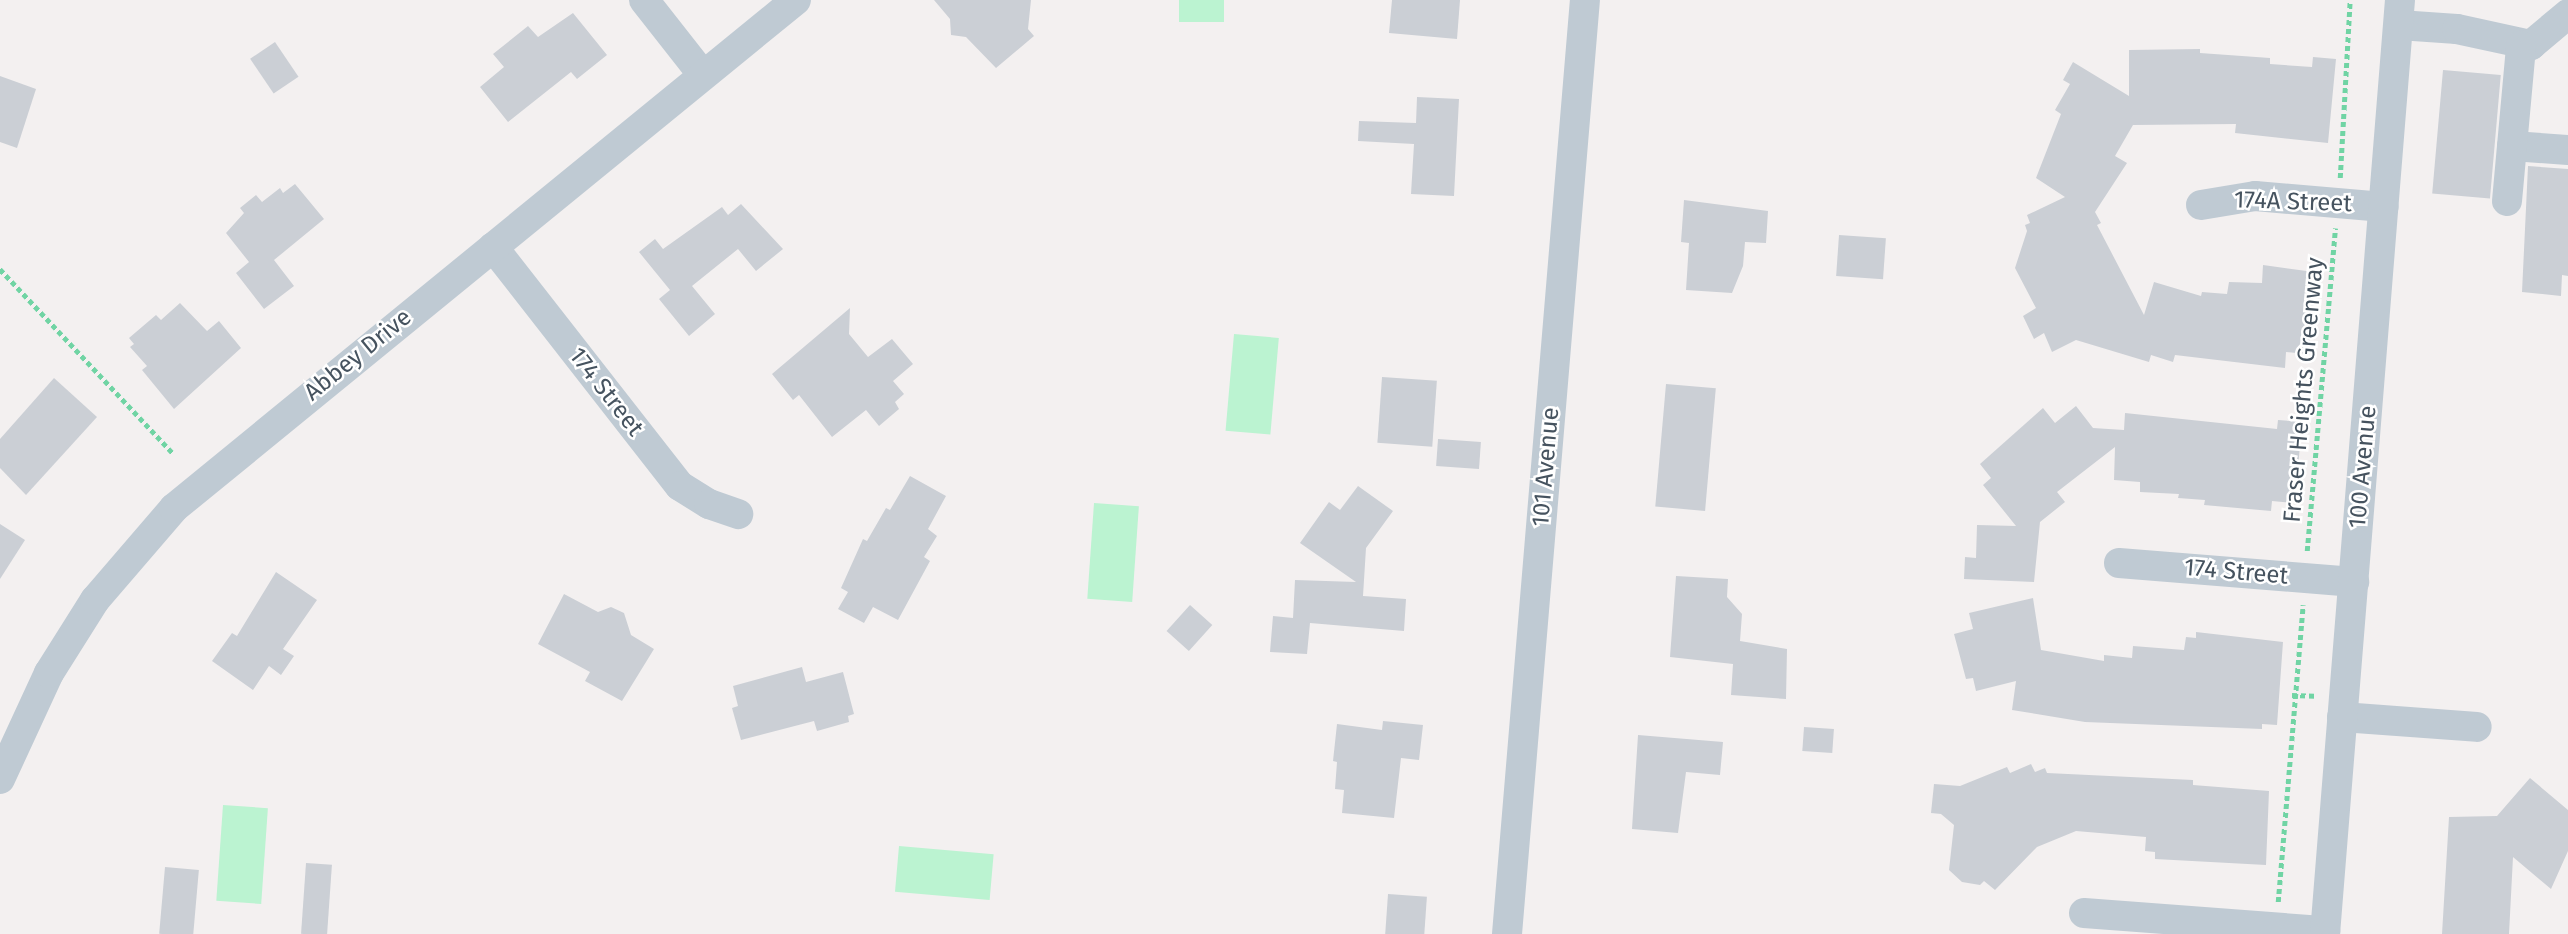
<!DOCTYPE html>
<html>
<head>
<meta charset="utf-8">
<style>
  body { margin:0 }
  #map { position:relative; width:2568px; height:934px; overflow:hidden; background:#f3f0f0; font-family:"Fira Sans",sans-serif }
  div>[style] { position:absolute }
  .green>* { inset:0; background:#bbf3d1; transform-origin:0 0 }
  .building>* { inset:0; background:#cbcfd5; transform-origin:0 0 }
  .path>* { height:4.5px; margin-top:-2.25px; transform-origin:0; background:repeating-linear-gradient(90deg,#70d4a4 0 5px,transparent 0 8.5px) }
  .minor>* { height:30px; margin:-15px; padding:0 15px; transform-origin:15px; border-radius:15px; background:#bfcad3 }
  span { translate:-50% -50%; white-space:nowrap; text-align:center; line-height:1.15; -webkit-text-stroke:5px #fff; paint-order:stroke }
  .street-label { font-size:24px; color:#46535f }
</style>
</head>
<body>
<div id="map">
  <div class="green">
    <i style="left:1179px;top:0;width:45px;height:22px"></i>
    <i style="left:1234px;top:334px;width:45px;height:97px;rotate:5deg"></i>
    <i style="left:1094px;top:503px;width:45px;height:96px;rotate:4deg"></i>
    <i style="left:223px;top:805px;width:45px;height:96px;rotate:4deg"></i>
    <i style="left:899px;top:846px;width:95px;height:46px;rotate:5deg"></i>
  </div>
  <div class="building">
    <i style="clip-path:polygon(934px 0,1031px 0,1028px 29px,1034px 36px,996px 68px,966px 37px,951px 35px,950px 19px)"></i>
    <i style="clip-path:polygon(1392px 0,1460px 0,1457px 39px,1389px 33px)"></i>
    <i style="clip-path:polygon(573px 13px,607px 55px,577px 79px,571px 72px,508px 122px,480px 87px,504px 67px,493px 54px,528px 26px,538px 37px)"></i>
    <i style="left:275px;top:42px;width:42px;height:30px;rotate:56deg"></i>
    <i style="clip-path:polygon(2200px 49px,2200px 53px,2270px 58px,2270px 64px,2312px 67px,2313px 57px,2336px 59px,2328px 143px,2235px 133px,2236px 124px,2133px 125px,2115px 156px,2127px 163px,2095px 212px,2101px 223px,2097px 225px,2144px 315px,2154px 282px,2201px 296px,2202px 292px,2227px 294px,2229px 282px,2262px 283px,2263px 265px,2314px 272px,2317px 275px,2308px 354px,2286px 352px,2285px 368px,2175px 355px,2173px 362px,2151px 355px,2149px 362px,2076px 340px,2052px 352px,2044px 333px,2034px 339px,2023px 316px,2036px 308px,2015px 268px,2027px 231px,2025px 225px,2030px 223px,2027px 215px,2065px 197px,2036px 178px,2061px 114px,2055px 110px,2070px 84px,2063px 80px,2073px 62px,2129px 96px,2129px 50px)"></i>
    <i style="left:2443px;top:70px;width:58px;height:124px;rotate:5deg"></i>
    <i style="clip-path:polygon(0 76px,36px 89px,17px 148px,0 142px)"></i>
    <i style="clip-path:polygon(1417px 97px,1459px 99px,1454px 196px,1411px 194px,1414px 144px,1358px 141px,1359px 121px,1416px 123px)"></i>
    <i style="clip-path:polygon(2528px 166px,2568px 169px,2568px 276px,2562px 275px,2561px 296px,2522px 292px)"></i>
    <i style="clip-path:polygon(295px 184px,324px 219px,274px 260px,294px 286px,264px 309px,236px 273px,249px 262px,226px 233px,244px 213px,240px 208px,256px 195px,262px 202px,280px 188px,283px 193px)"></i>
    <i style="clip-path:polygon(1684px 200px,1768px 211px,1766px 243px,1745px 242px,1743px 266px,1732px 293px,1686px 290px,1689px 243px,1681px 242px)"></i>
    <i style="clip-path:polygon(741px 204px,783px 249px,756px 271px,738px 249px,692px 286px,715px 314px,689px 336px,659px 299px,670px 290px,639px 252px,655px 239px,663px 249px,722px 207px,728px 215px)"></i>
    <i style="left:1839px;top:235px;width:47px;height:41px;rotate:4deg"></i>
    <i style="clip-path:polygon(180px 303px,207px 331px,219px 321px,241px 348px,174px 409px,142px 370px,147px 366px,130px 347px,134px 344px,129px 338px,156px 315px,161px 320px)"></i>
    <i style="clip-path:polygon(850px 308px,849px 334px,868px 357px,892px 339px,913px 364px,893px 381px,904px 394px,895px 402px,899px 409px,879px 426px,866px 410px,832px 437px,799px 395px,793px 400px,772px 374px)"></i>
    <i style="left:1382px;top:377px;width:55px;height:66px;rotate:4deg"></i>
    <i style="clip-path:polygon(54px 378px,97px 417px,26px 495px,0 468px,0 439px)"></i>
    <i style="left:1666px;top:384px;width:50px;height:123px;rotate:5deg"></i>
    <i style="clip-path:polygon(2076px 406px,2093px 428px,2124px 430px,2125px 413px,2277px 429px,2278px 420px,2302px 422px,2295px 503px,2272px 501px,2271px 511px,2204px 505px,2205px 500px,2178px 498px,2179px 494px,2140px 492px,2140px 482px,2114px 480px,2115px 447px,2057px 492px,2065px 502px,2040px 522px,2034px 582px,1964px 579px,1965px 557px,1976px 558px,1977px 525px,2016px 526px,1983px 485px,1991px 478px,1980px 464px,2043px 408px,2055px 423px)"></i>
    <i style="left:1438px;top:439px;width:43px;height:27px;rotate:4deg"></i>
    <i style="clip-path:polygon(910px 476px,946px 496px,928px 529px,937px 536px,924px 557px,930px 561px,898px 620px,873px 607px,864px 623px,838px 609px,848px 592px,841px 588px,863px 539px,867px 541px,886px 508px,890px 510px)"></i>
    <i style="clip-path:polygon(1358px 486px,1393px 511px,1366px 548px,1363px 596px,1406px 599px,1404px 631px,1310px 623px,1307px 654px,1270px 652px,1273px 616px,1293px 618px,1295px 580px,1356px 582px,1300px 543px,1329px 502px,1340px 510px)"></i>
    <i style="clip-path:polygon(0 524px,25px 540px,0 579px)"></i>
    <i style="clip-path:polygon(276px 572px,317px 600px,283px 649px,294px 656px,281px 675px,269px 666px,253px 690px,212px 661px,232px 633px,237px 636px)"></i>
    <i style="clip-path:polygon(1676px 576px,1728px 579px,1727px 597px,1742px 614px,1740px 641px,1787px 649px,1786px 699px,1731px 695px,1733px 664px,1670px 657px)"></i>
    <i style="clip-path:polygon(564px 594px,598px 612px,611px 607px,624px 613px,631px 635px,654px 649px,622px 701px,585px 681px,590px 672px,538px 644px)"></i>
    <i style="clip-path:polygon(2033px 598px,2041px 650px,2104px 661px,2104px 655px,2132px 658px,2133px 646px,2184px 650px,2186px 637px,2196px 638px,2196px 632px,2283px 642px,2277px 725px,2262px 724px,2262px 729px,2085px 722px,2012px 710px,2016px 681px,1976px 691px,1973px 678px,1966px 679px,1954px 634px,1973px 629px,1969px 613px)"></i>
    <i style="left:1190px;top:605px;width:30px;height:35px;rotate:42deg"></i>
    <i style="clip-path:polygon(802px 667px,806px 682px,843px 672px,854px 714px,848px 716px,849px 722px,817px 731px,814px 721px,741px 740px,732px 708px,738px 706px,733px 686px)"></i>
    <i style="clip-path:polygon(1383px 721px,1423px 725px,1419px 760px,1401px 758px,1394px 818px,1342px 813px,1344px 790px,1335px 789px,1337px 762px,1333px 761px,1337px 724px,1382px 730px)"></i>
    <i style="left:1804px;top:727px;width:30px;height:24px;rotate:4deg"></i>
    <i style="clip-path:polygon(1638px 735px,1723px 742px,1720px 775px,1686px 772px,1678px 833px,1632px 829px)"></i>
    <i style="clip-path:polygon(2031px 764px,2035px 772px,2045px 768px,2047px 773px,2193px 780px,2193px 785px,2269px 791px,2266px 865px,2155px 859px,2155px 852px,2145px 851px,2146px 837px,2076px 831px,2037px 847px,1995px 890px,1984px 881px,1980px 885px,1962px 882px,1949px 870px,1954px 825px,1941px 814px,1931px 813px,1934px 784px,1960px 786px,2007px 767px,2010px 773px)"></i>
    <i style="clip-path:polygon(2530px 778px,2568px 810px,2568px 851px,2551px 889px,2513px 857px,2509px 934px,2442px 934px,2449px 817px,2497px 816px)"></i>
    <i style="left:306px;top:863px;width:26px;height:71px;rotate:4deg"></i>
    <i style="left:165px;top:867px;width:34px;height:67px;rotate:5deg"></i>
    <i style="left:1388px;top:894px;width:39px;height:40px;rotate:4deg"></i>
  </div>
  <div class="path">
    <i style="left:2340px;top:178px;width:178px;rotate:-86.8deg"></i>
    <i style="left:0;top:269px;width:253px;rotate:46.8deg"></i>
    <i style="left:2307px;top:551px;width:324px;rotate:-85deg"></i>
    <i style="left:2292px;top:695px;width:23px;rotate:2deg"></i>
    <i style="left:2278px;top:902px;width:298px;rotate:-85.2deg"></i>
  </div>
  <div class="minor">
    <i style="left:644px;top:0;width:95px;rotate:51.8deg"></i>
    <i style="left:2399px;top:25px;width:58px;rotate:3.9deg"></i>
    <i style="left:2457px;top:29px;width:76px;rotate:12.2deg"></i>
    <i style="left:2531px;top:45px;width:48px;rotate:-40deg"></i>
    <i style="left:2512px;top:146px;width:56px;rotate:4.1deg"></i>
    <i style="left:2507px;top:201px;width:156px;rotate:-84.8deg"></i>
    <i style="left:2201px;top:205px;width:55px;rotate:-9.5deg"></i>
    <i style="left:2255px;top:196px;width:129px;rotate:4.9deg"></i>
    <i style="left:493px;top:247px;width:303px;rotate:52deg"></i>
    <i style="left:680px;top:486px;width:34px;rotate:32deg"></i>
    <i style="left:709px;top:504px;width:31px;rotate:19deg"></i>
    <i style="left:2119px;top:563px;width:236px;rotate:4.6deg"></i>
    <i style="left:2342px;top:717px;width:135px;rotate:4.2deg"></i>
    <i style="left:0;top:779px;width:117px;rotate:-65.2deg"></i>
    <i style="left:49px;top:673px;width:86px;rotate:-57.8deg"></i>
    <i style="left:95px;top:600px;width:121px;rotate:-49.3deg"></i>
    <i style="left:174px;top:508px;width:803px;rotate:-39.24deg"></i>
    <i style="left:2084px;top:913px;width:242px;rotate:4.3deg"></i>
    <i style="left:1507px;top:934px;width:937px;rotate:-85.23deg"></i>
    <i style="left:2325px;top:934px;width:937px;rotate:-85.41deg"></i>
  </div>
  <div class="street-label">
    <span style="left:2293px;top:202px;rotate:2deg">174A Street</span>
    <span style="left:358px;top:355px;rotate:-39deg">Abbey Drive</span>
    <span style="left:2304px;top:390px;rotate:-85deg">Fraser Heights Greenway</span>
    <span style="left:606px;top:392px;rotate:52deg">174 Street</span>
    <span style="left:1546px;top:467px;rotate:-85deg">101 Avenue</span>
    <span style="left:2363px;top:467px;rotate:-85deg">100 Avenue</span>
    <span style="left:2236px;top:572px;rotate:5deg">174 Street</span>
  </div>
</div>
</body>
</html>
